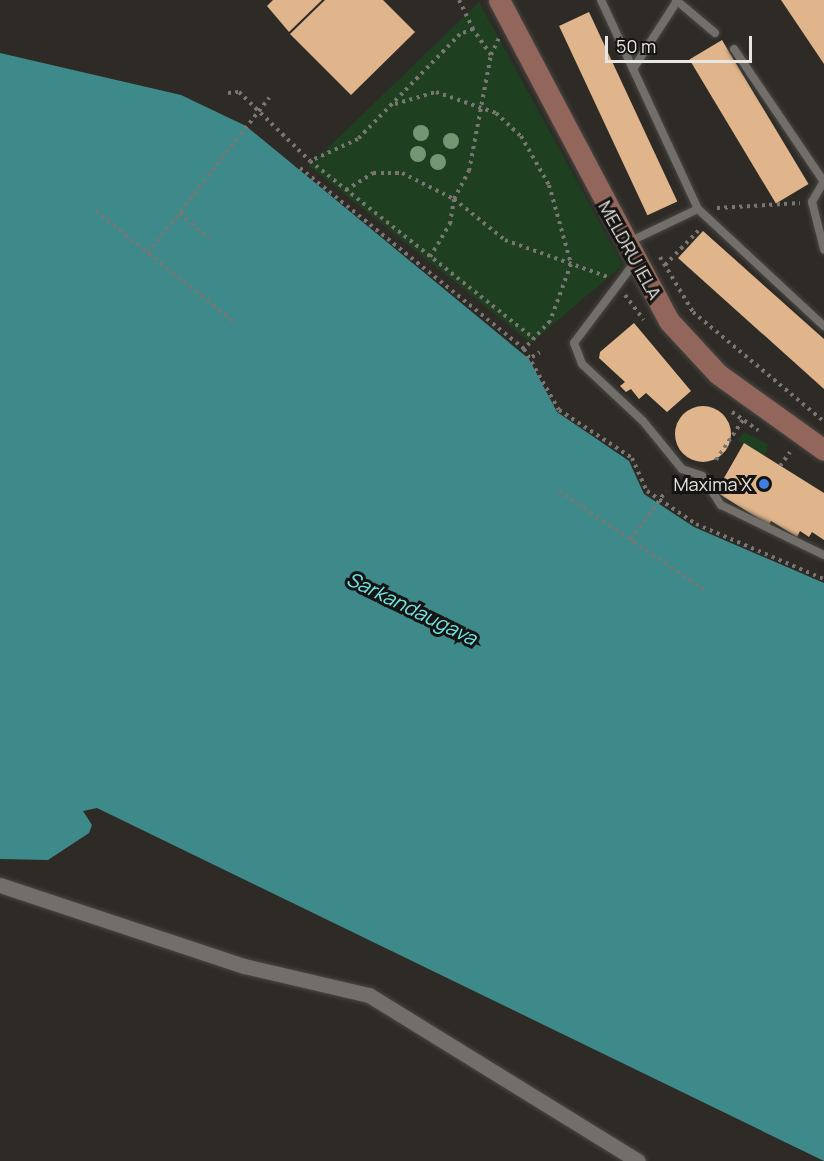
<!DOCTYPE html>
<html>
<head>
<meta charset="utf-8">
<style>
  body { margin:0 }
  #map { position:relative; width:824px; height:1161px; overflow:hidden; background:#2e2b27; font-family:Manrope,sans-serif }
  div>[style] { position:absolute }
  .green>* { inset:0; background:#1f3f21 }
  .water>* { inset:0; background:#3e898a }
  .building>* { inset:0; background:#e0b58c; transform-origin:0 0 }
  .round { border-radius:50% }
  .path>* { height:4px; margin-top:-2px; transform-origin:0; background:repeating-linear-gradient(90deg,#787672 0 3px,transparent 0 7.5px) }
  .roads { filter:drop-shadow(0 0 2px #484642) drop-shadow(0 0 2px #484642) }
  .lane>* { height:8px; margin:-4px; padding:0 4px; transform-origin:4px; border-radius:4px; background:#726e69 }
  .street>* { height:15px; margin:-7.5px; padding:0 7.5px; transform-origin:7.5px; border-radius:7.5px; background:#726e69 }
  .secondary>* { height:21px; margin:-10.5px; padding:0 10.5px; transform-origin:10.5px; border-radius:10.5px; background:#92665b }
  .trees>* { width:16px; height:16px; margin:-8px; border-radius:50%; background:#759672 }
  .dots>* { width:16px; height:16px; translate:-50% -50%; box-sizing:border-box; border:3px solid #151412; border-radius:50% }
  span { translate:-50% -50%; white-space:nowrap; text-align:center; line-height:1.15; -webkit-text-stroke:6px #151412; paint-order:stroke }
  .street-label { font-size:18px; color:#e8e6e3 }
  .poi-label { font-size:18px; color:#e8e6e3 }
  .right { translate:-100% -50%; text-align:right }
  .water-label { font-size:20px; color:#72e4e5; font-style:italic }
  .scale { position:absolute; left:605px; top:36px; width:147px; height:27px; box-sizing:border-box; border:3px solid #e8e6e3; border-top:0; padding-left:8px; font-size:18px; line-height:21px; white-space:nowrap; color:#e8e6e3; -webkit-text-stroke:4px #151412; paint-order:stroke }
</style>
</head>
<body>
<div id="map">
  <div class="green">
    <i style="clip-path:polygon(479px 2px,623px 265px,531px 343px,309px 166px)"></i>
    <i style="clip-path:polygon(744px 432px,768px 444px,765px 457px,738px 440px)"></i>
  </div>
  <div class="water">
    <i style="clip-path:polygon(0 53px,181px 95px,246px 126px,529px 359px,557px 412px,629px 461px,644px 494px,694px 527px,824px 583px,824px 1161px,97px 808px,83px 811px,92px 825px,89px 833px,48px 860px,0 859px)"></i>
  </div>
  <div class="building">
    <i style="clip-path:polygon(273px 0,322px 0,289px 32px,267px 6px)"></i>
    <i style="clip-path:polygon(325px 0,383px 0,415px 32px,351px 95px,290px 34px)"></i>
    <i style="clip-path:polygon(781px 0,824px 0,824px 64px)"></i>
    <i style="left:589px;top:12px;width:209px;height:33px;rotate:65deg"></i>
    <i style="left:722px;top:40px;width:168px;height:38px;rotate:59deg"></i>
    <i style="clip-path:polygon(703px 231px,824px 339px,824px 389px,678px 258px)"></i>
    <i style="clip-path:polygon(634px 323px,691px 391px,667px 412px,646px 393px,639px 399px,631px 389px,626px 392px,620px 386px,625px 382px,599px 358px,600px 352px)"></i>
    <i class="round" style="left:675px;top:406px;width:56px;height:56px"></i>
    <i style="clip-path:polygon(744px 443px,824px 493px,824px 540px,812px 532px,809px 537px,800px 531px,797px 537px,771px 521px,769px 525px,716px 492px)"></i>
  </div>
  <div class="path">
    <i style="left:459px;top:0;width:32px;rotate:64deg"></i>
    <i style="left:491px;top:55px;width:32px;rotate:-125deg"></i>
    <i style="left:473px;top:29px;width:14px;rotate:159deg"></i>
    <i style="left:460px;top:34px;width:146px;rotate:134.2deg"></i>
    <i style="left:358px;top:139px;width:53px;rotate:155.4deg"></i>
    <i style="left:310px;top:161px;width:285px;rotate:38.4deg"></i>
    <i style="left:228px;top:93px;width:11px;rotate:-5deg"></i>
    <i style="left:239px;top:92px;width:99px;rotate:44.2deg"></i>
    <i style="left:395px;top:104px;width:43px;rotate:-16.3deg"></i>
    <i style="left:436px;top:92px;width:64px;rotate:19.3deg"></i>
    <i style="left:496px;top:113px;width:34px;rotate:43deg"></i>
    <i style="left:521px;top:136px;width:56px;rotate:60.3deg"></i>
    <i style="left:549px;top:185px;width:82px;rotate:74.4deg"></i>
    <i style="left:571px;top:264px;width:61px;rotate:110.2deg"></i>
    <i style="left:550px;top:321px;width:38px;rotate:133deg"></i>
    <i style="left:300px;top:168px;width:288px;rotate:38.9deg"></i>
    <i style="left:524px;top:349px;width:70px;rotate:60.2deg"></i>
    <i style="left:559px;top:410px;width:87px;rotate:33.3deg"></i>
    <i style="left:632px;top:458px;width:36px;rotate:66deg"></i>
    <i style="left:647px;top:491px;width:59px;rotate:34deg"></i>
    <i style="left:696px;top:524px;width:139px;rotate:23.3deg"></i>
    <i style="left:346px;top:190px;width:32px;rotate:-32deg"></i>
    <i style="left:373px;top:173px;width:29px"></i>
    <i style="left:402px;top:173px;width:58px;rotate:26.6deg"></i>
    <i style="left:454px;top:199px;width:65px;rotate:38.8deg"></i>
    <i style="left:505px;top:240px;width:109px;rotate:19.8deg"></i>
    <i style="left:717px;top:208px;width:83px;rotate:-3.4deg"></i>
    <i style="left:96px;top:211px;width:177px;rotate:38.8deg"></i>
    <i style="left:180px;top:213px;width:39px;rotate:42deg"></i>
    <i style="left:148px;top:253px;width:197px;rotate:-52deg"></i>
    <i style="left:430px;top:257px;width:39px;rotate:-59deg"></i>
    <i style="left:450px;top:224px;width:25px;rotate:-81deg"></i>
    <i style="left:454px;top:199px;width:32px;rotate:-62deg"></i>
    <i style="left:469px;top:171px;width:118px;rotate:-79.3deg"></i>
    <i style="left:491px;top:55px;width:19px;rotate:-65deg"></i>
    <i style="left:660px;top:257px;width:64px;rotate:59deg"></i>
    <i style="left:693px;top:312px;width:168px;rotate:39.9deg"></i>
    <i style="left:665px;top:265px;width:50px;rotate:-45.8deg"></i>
    <i style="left:625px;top:295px;width:31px;rotate:53deg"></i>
    <i style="left:532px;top:357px;width:9px;rotate:-32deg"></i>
    <i style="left:732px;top:412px;width:32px;rotate:35deg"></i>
    <i style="left:716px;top:460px;width:48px;rotate:-56deg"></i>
    <i style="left:780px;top:466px;width:17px;rotate:-54deg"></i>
    <i style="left:559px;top:491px;width:178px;rotate:34.2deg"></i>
    <i style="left:631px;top:540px;width:60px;rotate:-54.5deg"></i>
  </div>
  <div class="roads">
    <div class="lane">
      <i style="left:601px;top:0;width:230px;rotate:65.1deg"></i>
      <i style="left:698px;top:209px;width:172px;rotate:42.9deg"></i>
      <i style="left:676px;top:0;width:51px;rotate:40.2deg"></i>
      <i style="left:734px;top:49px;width:161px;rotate:55.9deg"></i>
      <i style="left:633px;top:69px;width:81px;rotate:-57.1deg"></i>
      <i style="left:824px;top:181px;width:24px;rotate:120deg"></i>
      <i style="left:812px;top:202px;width:49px;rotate:75.7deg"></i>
      <i style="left:629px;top:242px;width:76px;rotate:-25.6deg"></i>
      <i style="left:635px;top:262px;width:101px;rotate:127deg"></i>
      <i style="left:574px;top:343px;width:22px;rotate:69deg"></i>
      <i style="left:582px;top:364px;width:83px;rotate:43.1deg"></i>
      <i style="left:643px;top:421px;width:62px;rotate:50.9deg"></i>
      <i style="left:682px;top:469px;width:21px;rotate:19deg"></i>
      <i style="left:702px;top:476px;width:35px;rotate:57deg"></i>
      <i style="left:721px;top:505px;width:114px;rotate:25.9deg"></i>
    </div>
    <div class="street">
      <i style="left:0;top:885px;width:257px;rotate:18.4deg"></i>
      <i style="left:244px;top:966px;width:128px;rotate:13.1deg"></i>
      <i style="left:369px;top:995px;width:316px;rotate:31.7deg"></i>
    </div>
    <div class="secondary">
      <i style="left:499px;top:0;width:363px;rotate:62.1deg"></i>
      <i style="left:669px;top:321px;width:72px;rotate:47.2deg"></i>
      <i style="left:718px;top:374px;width:130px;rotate:35.6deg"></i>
    </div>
  </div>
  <div class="trees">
    <i style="left:421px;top:133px"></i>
    <i style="left:451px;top:141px"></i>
    <i style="left:418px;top:154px"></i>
    <i style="left:438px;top:162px"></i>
  </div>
  <div class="dots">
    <i style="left:764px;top:484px;background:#3f7fe0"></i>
  </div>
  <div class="street-label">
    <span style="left:630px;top:250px;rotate:61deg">MELDRU IELA</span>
  </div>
  <div class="poi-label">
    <span class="right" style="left:752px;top:484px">Maxima X</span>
  </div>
  <div class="water-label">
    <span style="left:412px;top:608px;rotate:26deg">Sarkandaugava</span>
  </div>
  <div class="scale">50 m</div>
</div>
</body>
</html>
